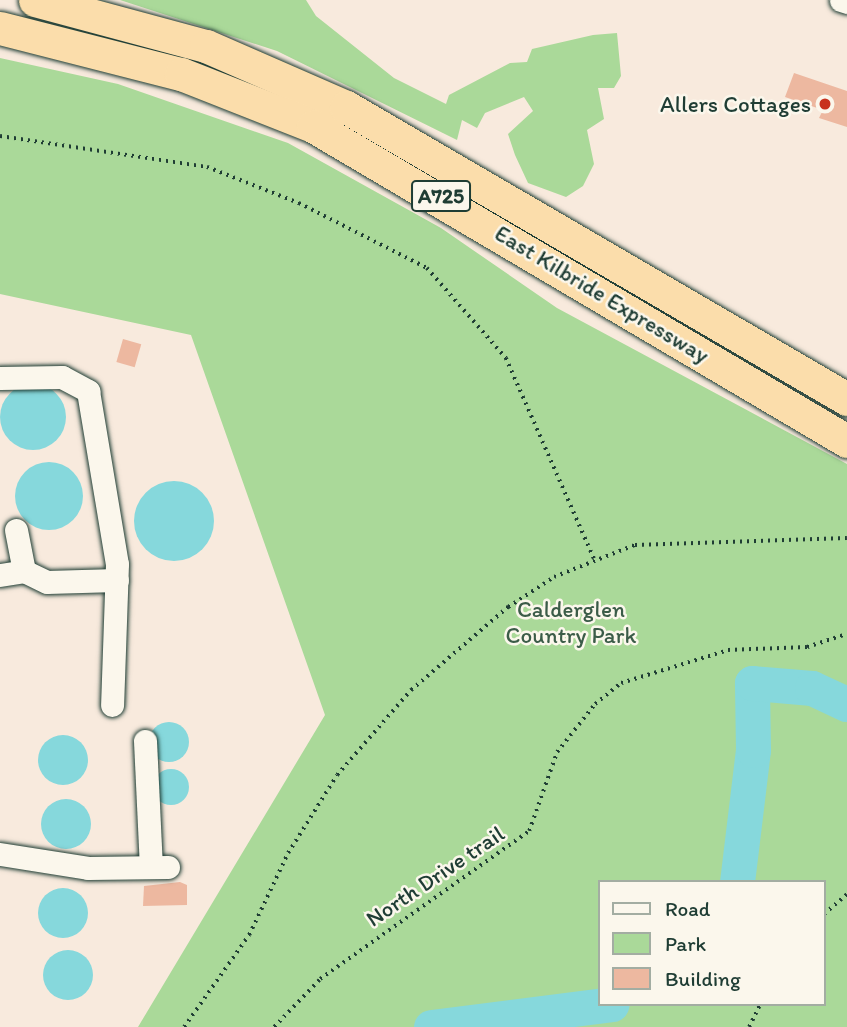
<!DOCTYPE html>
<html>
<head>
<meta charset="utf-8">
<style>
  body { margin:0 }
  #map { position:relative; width:847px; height:1027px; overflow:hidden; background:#f8eadd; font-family:Itim,sans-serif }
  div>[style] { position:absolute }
  .green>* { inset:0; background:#aad999 }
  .water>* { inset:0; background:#86d8dc }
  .round { border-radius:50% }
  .river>* { height:35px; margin:-17.5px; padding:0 17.5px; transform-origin:17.5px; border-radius:17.5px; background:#86d8dc }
  .building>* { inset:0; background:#edb8a0; transform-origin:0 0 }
  .path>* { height:3.5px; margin-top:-1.75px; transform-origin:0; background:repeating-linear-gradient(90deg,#1f3d34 0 2px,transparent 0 7px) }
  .roads { filter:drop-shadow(0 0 2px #1f3d34) drop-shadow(0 0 2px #1f3d34) }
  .minor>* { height:23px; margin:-11.5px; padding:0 11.5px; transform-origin:11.5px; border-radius:11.5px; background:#fbf7ec }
  .highway>* { height:33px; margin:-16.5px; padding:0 16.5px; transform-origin:16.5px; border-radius:16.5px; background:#fbddab }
  .dots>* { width:19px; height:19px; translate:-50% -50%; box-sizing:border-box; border:4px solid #fbf7ec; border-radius:50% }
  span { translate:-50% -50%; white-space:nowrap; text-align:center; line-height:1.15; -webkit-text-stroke:5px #fbf7ec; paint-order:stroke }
  .shield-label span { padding:2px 5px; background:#fbf7ec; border:2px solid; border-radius:5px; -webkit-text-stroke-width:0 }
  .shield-label { font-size:21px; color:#1f3d34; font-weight:700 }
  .poi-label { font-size:23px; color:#1f3d34 }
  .right { translate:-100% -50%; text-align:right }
  .street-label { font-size:23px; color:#1f3d34 }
  .park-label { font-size:23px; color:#3b5c48 }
  .legend { position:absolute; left:598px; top:880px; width:228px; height:126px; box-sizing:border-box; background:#fbf7ec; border:2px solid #a3ada2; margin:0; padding:9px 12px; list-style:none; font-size:21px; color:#1f3d34 }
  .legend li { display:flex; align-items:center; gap:14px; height:35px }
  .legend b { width:35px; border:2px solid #a3ada2 }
</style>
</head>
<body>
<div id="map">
  <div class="green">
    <i style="clip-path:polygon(120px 0,306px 0,316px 16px,394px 78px,446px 104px,449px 95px,510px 63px,527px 62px,532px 49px,593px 35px,617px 33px,621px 76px,614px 88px,598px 88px,604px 119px,587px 130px,594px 164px,583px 186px,566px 197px,528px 183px,515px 155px,508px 134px,533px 111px,524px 97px,485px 113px,477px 128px,462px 120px,457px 140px,277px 51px)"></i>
    <i style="clip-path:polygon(evenodd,0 58px,118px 84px,288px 143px,441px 228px,557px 308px,847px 464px,847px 1027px,138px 1027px,325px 715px,191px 335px,0 294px,0 58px,600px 882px,824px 882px,824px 1004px,600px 1004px,600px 882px)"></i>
  </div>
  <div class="water">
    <i class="round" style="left:0;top:384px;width:66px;height:66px"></i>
    <i class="round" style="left:15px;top:462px;width:68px;height:68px"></i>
    <i class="round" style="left:134px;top:481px;width:80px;height:80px"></i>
    <i class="round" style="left:149px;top:722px;width:40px;height:40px"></i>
    <i class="round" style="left:38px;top:735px;width:50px;height:50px"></i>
    <i class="round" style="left:153px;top:769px;width:36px;height:36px"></i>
    <i class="round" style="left:41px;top:799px;width:50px;height:50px"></i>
    <i class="round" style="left:38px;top:888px;width:50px;height:50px"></i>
    <i class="round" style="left:43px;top:950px;width:50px;height:50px"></i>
  </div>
  <div class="river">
    <i style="left:737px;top:882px;width:133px;rotate:-83.1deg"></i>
    <i style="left:753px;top:750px;width:67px;rotate:-90.9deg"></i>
    <i style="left:752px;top:683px;width:60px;rotate:4.8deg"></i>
    <i style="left:812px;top:688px;width:38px;rotate:25deg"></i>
    <i style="left:431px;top:1027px;width:182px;rotate:-7.2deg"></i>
  </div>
  <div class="building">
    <i style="clip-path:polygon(794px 73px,847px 91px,847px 127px,819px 118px,823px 110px,785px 97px)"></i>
    <i style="left:123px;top:339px;width:19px;height:24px;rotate:16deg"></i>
    <i style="clip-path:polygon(180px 882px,187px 885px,187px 905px,143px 906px,144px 886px)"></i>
  </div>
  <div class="path">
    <i style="left:0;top:136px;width:209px;rotate:8.5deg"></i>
    <i style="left:207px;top:167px;width:99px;rotate:21.4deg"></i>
    <i style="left:299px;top:203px;width:144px;rotate:26.9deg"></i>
    <i style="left:427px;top:268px;width:120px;rotate:48.7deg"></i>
    <i style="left:506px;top:358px;width:219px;rotate:66.3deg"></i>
    <i style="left:824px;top:914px;width:30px;rotate:-41deg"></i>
    <i style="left:184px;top:1027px;width:113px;rotate:-54.8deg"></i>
    <i style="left:249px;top:935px;width:91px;rotate:-64.6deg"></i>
    <i style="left:288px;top:853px;width:92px;rotate:-57.9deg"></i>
    <i style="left:337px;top:775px;width:113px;rotate:-49deg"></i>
    <i style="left:411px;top:690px;width:128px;rotate:-40.6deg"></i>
    <i style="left:508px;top:607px;width:55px;rotate:-33.1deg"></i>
    <i style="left:554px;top:577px;width:87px;rotate:-21.6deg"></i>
    <i style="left:635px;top:545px;width:212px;rotate:-1.9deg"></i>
    <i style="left:274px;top:1027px;width:66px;rotate:-46.2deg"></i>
    <i style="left:320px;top:979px;width:256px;rotate:-35.3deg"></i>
    <i style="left:529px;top:831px;width:84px;rotate:-70.5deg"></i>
    <i style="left:557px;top:752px;width:61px;rotate:-51.6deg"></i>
    <i style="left:595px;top:704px;width:33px;rotate:-39deg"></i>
    <i style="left:621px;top:683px;width:112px;rotate:-17.1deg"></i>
    <i style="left:728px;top:650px;width:79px;rotate:-2.2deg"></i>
    <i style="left:807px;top:647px;width:42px;rotate:-18deg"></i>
    <i style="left:749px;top:1027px;width:25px;rotate:-64deg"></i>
  </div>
  <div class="roads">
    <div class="minor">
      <i style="left:841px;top:0;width:6px;rotate:18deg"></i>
      <i style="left:0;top:378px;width:62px;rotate:-0.9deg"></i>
      <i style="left:62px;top:377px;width:30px;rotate:28deg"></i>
      <i style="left:88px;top:391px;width:175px;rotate:80.5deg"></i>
      <i style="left:117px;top:564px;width:141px;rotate:92deg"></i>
      <i style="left:16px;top:530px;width:42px;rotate:79deg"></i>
      <i style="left:0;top:575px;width:24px;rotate:-9deg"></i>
      <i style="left:24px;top:571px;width:25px;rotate:26deg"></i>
      <i style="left:47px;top:582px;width:70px;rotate:-1.6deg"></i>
      <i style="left:145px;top:741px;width:125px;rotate:87.3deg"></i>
      <i style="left:0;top:854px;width:89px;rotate:9deg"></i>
      <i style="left:88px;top:868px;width:80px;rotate:-0.7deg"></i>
    </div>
    <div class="highway">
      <i style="left:35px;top:0;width:177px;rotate:15.1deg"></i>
      <i style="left:206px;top:46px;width:153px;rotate:23.5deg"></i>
      <i style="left:346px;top:107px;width:580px;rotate:30.24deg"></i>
      <i style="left:0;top:28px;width:187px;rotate:14.3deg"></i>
      <i style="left:181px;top:74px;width:142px;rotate:21.5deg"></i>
      <i style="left:313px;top:126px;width:620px;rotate:30.54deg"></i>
    </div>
  </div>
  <div class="dots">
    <i style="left:825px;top:104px;background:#c8321e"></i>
  </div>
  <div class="shield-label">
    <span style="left:441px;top:196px">A725</span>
  </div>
  <div class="poi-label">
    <span class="right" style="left:811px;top:104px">Allers Cottages</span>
  </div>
  <div class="street-label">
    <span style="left:602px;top:294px;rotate:31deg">East Kilbride Expressway</span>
    <span style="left:435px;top:876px;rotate:-34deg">North Drive trail</span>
  </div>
  <div class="park-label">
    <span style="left:571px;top:622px">Calderglen<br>Country Park</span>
  </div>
  <ul class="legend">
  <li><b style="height:9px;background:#fbf7ec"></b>Road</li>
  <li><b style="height:19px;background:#aad999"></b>Park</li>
  <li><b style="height:19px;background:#edb8a0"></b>Building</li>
  </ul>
</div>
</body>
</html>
